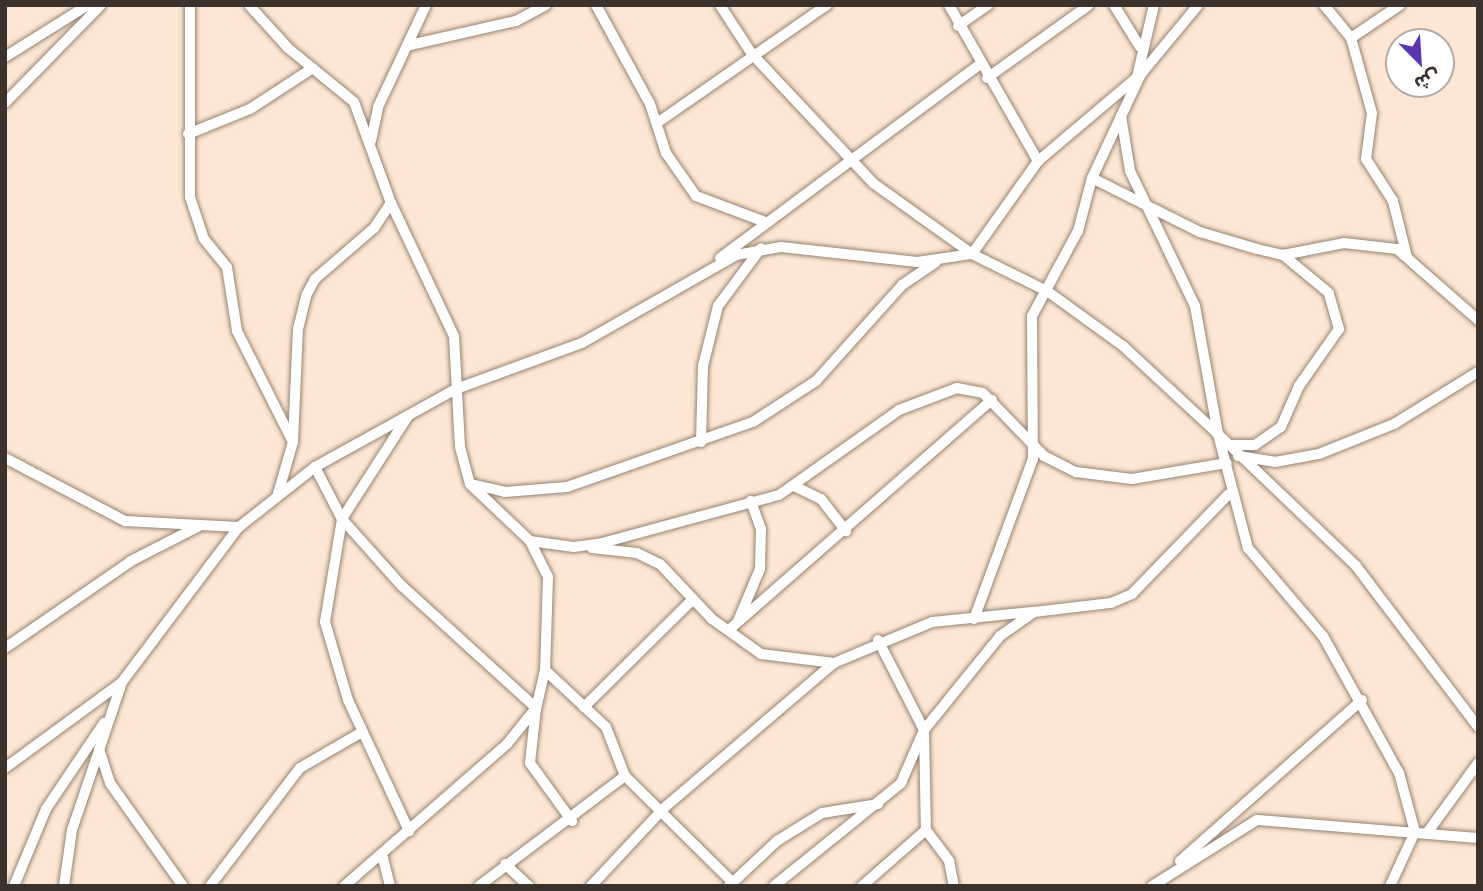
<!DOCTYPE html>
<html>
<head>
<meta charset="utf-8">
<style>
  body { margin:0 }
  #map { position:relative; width:1483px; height:891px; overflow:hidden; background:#fde7d4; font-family:"Public Sans","Noto Sans Arabic",sans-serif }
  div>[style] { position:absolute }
  .roads { filter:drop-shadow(0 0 2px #968371) drop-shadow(0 0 2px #968371) }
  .minor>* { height:10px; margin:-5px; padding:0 5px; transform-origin:5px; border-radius:5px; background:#fff }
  span { translate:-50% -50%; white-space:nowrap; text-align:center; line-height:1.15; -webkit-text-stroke:7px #fff; paint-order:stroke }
  .frame { position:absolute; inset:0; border:7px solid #3b332b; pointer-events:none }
  .north { position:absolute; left:1385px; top:28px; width:70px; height:70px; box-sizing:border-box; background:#fff; border:2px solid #b1adaa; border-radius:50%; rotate:156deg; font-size:19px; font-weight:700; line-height:28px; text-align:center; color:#3b332b }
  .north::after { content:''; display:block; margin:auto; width:24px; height:32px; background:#5937af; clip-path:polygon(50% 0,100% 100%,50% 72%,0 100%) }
</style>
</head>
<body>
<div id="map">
  <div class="roads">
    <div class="minor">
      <i style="left:190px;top:5px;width:192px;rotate:90deg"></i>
      <i style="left:190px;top:197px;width:44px;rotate:71.6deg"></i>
      <i style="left:204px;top:239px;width:36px;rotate:51deg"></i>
      <i style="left:227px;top:267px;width:65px;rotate:81.1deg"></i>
      <i style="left:237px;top:331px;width:124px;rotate:63.2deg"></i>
      <i style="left:249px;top:5px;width:58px;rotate:47.8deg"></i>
      <i style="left:288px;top:48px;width:85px;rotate:39.3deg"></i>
      <i style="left:354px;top:102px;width:108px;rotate:69.9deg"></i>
      <i style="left:391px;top:203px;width:147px;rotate:64.7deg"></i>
      <i style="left:454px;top:336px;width:111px;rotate:86.9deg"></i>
      <i style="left:460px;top:447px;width:38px;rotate:75deg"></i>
      <i style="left:470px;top:484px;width:83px;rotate:43.5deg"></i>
      <i style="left:530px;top:541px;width:40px;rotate:63.4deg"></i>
      <i style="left:548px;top:577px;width:93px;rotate:91.8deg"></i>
      <i style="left:545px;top:670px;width:39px;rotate:103deg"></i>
      <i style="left:536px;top:708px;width:46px;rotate:128.9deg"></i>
      <i style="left:507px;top:744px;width:216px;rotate:138.9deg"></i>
      <i style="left:596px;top:5px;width:113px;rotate:61.4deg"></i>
      <i style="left:650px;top:104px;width:52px;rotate:71.9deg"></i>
      <i style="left:666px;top:153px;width:52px;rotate:55.1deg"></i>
      <i style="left:696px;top:196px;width:74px;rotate:20.6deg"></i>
      <i style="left:720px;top:5px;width:59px;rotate:56.9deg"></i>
      <i style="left:752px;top:54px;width:177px;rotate:46.8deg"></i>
      <i style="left:873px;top:183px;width:122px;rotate:35.6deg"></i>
      <i style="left:972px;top:254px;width:84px;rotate:26.3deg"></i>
      <i style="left:1047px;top:291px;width:94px;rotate:35.9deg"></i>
      <i style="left:1123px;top:346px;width:129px;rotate:42.8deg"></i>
      <i style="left:1218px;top:434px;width:118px;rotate:75.3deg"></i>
      <i style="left:1248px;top:548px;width:116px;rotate:49.6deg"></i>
      <i style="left:1323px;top:636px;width:157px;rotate:61deg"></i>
      <i style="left:1399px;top:773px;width:61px;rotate:74.8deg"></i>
      <i style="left:1415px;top:832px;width:60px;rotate:114.8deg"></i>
      <i style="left:949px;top:5px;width:180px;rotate:60.3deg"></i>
      <i style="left:1114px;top:5px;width:49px;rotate:58.2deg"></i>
      <i style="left:1324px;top:5px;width:43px;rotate:50.7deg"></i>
      <i style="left:1351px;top:38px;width:78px;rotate:74.4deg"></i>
      <i style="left:1372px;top:113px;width:46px;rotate:97.4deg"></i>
      <i style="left:1366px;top:159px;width:50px;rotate:57.3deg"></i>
      <i style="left:1393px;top:201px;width:58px;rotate:76deg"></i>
      <i style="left:958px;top:26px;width:37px;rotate:-35deg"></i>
      <i style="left:1351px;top:38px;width:59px;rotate:-34deg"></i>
      <i style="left:410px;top:45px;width:109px;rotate:-12.8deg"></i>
      <i style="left:516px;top:21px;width:34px;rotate:-28deg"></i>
      <i style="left:5px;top:57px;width:98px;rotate:-32.1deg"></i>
      <i style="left:1137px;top:77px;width:74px;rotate:-76.7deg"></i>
      <i style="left:987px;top:78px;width:125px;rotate:-35.6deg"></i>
      <i style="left:5px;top:103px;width:137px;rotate:-45.6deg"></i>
      <i style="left:1121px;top:116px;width:56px;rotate:80.7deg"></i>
      <i style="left:1130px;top:171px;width:150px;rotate:64.3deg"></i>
      <i style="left:1195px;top:306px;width:130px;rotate:79.8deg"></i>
      <i style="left:1218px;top:434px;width:191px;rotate:43.7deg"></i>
      <i style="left:1356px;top:566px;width:202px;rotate:52.8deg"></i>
      <i style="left:657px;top:123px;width:207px;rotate:-34.8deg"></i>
      <i style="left:188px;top:134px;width:67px;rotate:-22deg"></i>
      <i style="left:250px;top:109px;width:75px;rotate:-33.1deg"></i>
      <i style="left:371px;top:141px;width:35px;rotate:-78deg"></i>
      <i style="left:378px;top:107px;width:113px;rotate:-64.8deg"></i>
      <i style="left:1092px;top:178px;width:121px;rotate:26.6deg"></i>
      <i style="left:1200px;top:232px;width:59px;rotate:16.6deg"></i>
      <i style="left:1257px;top:249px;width:27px;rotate:13deg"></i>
      <i style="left:1283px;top:255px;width:62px;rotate:-11.1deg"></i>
      <i style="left:1344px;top:243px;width:53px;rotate:6.5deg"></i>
      <i style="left:1397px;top:249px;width:108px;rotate:41.2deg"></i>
      <i style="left:720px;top:258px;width:323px;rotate:-36.7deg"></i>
      <i style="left:408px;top:416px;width:122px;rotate:122.7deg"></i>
      <i style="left:342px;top:519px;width:104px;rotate:99.4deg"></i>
      <i style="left:325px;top:622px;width:81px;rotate:73.6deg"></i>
      <i style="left:348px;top:700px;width:145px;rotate:65deg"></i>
      <i style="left:701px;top:442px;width:76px;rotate:-88.5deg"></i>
      <i style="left:703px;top:366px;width:62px;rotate:-76deg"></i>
      <i style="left:718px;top:306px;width:72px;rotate:-53.4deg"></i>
      <i style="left:1228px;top:445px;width:27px"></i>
      <i style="left:1255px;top:445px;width:32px;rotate:-35deg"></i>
      <i style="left:1281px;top:427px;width:45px;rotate:-66.3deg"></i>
      <i style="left:1299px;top:386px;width:70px;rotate:-54.9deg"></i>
      <i style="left:1339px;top:329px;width:37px;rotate:-106deg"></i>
      <i style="left:1329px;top:293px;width:60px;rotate:-140.4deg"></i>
      <i style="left:1238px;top:456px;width:37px;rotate:9deg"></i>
      <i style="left:1275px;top:462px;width:45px;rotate:-10.3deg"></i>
      <i style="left:1319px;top:454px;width:81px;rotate:-21.8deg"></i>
      <i style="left:1394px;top:424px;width:99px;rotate:-31.8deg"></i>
      <i style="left:5px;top:458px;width:136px;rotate:27.7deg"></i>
      <i style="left:125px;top:521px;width:114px;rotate:3deg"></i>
      <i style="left:315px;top:467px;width:59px;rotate:62.6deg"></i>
      <i style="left:342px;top:519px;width:90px;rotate:48.2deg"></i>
      <i style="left:402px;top:586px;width:181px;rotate:42.3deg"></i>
      <i style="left:536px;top:708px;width:55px;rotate:96.2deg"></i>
      <i style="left:530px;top:763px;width:72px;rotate:54.1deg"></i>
      <i style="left:471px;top:484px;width:35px;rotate:13deg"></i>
      <i style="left:505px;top:492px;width:62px;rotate:-4.6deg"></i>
      <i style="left:567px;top:487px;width:197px;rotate:-19.3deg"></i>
      <i style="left:753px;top:422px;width:75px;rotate:-33.1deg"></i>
      <i style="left:816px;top:381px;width:129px;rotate:-48.1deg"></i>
      <i style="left:902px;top:285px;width:41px;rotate:-34.1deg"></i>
      <i style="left:796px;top:487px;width:28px;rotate:26deg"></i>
      <i style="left:821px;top:499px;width:41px;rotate:52deg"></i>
      <i style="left:277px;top:497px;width:57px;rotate:-73.8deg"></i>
      <i style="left:293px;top:442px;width:113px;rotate:-87.5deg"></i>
      <i style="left:298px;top:329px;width:36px;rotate:-76deg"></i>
      <i style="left:307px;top:294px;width:17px;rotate:-62deg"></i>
      <i style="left:315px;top:279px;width:78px;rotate:-40.8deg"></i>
      <i style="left:374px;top:228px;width:30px;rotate:-56deg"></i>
      <i style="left:530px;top:541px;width:44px;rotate:7.8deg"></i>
      <i style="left:574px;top:547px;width:28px;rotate:-8deg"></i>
      <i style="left:602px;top:543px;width:183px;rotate:-15.2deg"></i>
      <i style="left:779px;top:495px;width:147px;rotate:-35.3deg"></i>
      <i style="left:899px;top:410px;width:62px;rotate:-20.8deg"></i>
      <i style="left:957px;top:388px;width:26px;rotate:11deg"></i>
      <i style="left:983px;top:393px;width:88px;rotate:45.9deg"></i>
      <i style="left:1044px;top:456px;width:36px;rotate:27deg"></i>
      <i style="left:1076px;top:472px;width:56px;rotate:7.1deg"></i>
      <i style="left:1132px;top:479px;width:96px;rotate:-9.6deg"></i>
      <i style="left:592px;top:548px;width:45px;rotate:6.3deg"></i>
      <i style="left:637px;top:553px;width:25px;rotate:26deg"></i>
      <i style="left:660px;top:564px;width:76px;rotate:46.6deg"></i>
      <i style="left:712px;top:619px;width:60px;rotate:35.5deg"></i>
      <i style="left:761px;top:654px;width:74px;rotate:7deg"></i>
      <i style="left:974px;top:619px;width:171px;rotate:-69.8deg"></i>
      <i style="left:1033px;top:459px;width:143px;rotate:-90.4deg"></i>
      <i style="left:1032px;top:316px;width:97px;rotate:-61.6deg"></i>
      <i style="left:1078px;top:231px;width:55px;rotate:-75.2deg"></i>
      <i style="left:1092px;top:178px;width:113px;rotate:-64.8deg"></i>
      <i style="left:738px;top:621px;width:56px;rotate:-67.1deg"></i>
      <i style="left:760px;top:569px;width:40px;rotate:-88.6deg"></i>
      <i style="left:761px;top:529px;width:30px;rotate:-110deg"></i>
      <i style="left:730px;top:629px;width:348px;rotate:-41.2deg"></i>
      <i style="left:878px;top:640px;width:101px;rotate:62.9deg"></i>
      <i style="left:924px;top:730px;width:100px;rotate:88.9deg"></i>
      <i style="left:926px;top:830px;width:39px;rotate:53deg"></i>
      <i style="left:949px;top:861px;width:25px;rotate:79deg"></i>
      <i style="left:5px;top:648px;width:153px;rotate:-34.6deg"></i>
      <i style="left:131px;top:561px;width:76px;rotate:-27.2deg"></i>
      <i style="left:545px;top:670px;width:83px;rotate:43.1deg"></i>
      <i style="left:606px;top:727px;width:53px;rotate:68.8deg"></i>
      <i style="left:625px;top:776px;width:149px;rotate:44.7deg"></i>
      <i style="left:584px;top:707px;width:153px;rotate:-44.7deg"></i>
      <i style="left:99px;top:749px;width:36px;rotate:72deg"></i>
      <i style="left:110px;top:783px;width:126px;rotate:54.7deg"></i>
      <i style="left:5px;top:768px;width:145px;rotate:-36.3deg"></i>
      <i style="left:1427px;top:833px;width:87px;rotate:-53.9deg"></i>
      <i style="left:382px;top:854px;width:33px;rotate:76deg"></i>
      <i style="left:1180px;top:861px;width:243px;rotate:-41.5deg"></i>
      <i style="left:505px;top:864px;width:33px;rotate:43deg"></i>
      <i style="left:14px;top:886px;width:83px;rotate:-67.4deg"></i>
      <i style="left:46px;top:809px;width:104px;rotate:-56deg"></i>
      <i style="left:64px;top:886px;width:57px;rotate:-81.9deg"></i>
      <i style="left:72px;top:830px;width:156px;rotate:-71.3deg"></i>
      <i style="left:122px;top:682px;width:194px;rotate:-53deg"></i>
      <i style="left:239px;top:527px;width:97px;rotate:-38.3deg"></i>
      <i style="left:315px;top:467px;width:161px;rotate:-29deg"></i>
      <i style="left:456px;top:389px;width:134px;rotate:-20.1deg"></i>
      <i style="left:582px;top:343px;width:177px;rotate:-29.7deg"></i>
      <i style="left:736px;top:255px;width:46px;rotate:-10.1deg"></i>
      <i style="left:781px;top:247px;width:137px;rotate:6.3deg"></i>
      <i style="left:917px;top:262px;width:56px;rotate:-8.3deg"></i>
      <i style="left:972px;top:254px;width:114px;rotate:-54.6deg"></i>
      <i style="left:1038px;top:161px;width:135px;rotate:-40.2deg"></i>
      <i style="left:1141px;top:74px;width:89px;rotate:-50.4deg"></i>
      <i style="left:210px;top:886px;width:148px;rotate:-52.7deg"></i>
      <i style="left:300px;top:768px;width:72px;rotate:-30.1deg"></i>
      <i style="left:479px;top:886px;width:183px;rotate:-37deg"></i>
      <i style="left:591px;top:886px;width:107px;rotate:-46.9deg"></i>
      <i style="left:664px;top:808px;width:223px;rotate:-40.5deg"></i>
      <i style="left:834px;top:663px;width:106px;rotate:-22.7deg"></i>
      <i style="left:932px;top:622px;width:100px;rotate:-5.8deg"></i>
      <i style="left:729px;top:886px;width:66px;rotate:-43.2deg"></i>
      <i style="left:777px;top:841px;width:53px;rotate:-31.9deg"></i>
      <i style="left:822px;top:813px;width:57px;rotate:-9.1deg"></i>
      <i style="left:774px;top:886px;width:164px;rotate:-39deg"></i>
      <i style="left:901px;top:783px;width:58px;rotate:-66.5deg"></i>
      <i style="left:924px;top:730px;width:121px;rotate:-51deg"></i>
      <i style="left:1000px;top:636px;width:42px;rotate:-35.2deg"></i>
      <i style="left:1034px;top:612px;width:78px;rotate:-6.7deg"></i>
      <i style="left:1111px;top:603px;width:23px;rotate:-23deg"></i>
      <i style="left:1132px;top:594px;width:139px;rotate:-45.9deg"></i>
      <i style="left:862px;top:886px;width:85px;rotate:-41.2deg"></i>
      <i style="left:1152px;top:886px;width:124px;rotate:-32.2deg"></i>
      <i style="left:1257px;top:820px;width:222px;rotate:4.7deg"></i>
    </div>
  </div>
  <div class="frame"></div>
  <div class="north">ش</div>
</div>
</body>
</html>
